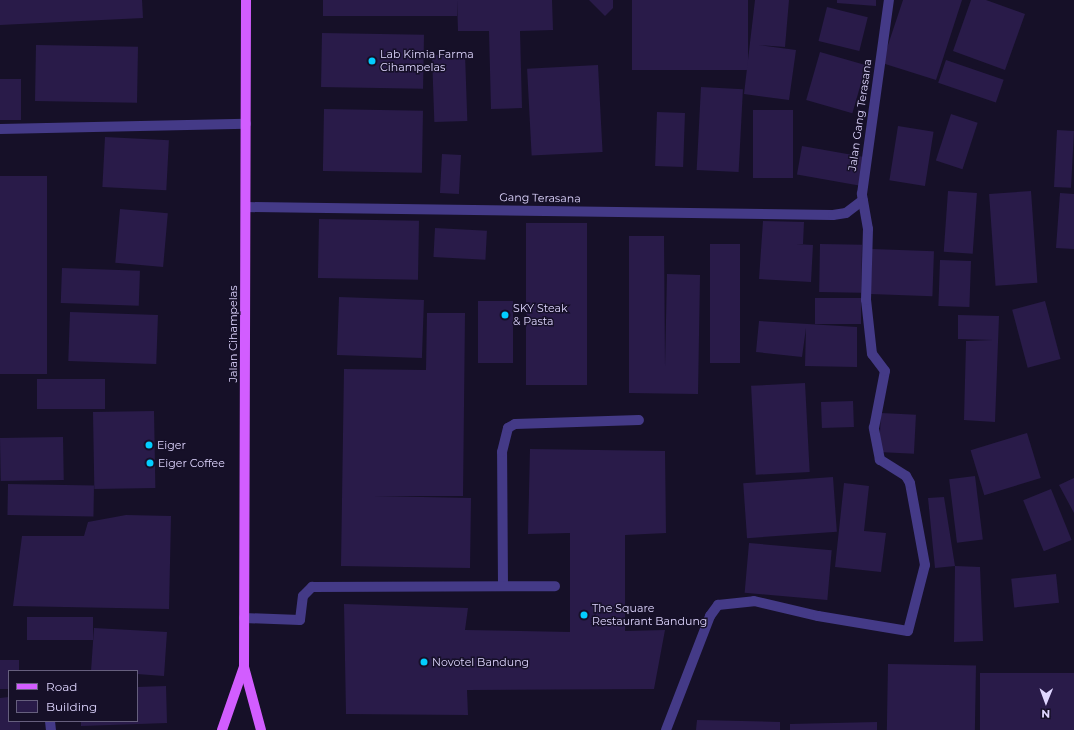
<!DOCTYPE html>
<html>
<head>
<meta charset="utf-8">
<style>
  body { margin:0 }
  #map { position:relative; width:1074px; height:730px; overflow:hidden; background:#161028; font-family:Montserrat,sans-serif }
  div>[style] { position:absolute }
  .building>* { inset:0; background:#291b49; transform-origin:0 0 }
  .service>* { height:10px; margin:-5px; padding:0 5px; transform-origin:5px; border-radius:5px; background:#443a87 }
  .minor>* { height:10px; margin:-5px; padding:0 5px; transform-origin:5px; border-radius:5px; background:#443a87 }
  .primary>* { height:10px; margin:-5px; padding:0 5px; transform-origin:5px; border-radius:5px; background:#d25dff }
  .dots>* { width:11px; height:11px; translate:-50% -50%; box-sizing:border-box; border:2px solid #161028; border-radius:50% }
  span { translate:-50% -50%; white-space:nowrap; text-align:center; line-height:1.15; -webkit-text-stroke:3px #161028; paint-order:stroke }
  .poi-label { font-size:11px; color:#dfd6ff }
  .left { translate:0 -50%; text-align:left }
  .street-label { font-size:11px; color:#dfd6ff }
  .legend { position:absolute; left:8px; top:670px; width:130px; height:52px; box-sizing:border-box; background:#161028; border:1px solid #665f7e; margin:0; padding:5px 7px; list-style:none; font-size:12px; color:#dfd6ff }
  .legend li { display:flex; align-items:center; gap:8px; height:20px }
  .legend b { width:20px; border:1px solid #665f7e }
  .north { position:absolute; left:1026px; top:682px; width:40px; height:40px; -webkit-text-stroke:3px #161028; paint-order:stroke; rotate:181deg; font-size:11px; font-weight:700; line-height:16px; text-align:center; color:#dfd6ff }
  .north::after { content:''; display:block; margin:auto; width:14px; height:18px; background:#dfd6ff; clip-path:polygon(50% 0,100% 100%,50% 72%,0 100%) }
</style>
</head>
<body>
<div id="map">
  <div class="building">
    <i style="clip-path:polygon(0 0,142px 0,143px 18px,0 25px)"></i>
    <i style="left:323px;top:0;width:134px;height:16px"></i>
    <i style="clip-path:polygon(457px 0,552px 0,553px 30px,520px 31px,522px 108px,491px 109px,489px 31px,458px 31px)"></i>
    <i style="clip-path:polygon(589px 0,613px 0,613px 8px,605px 16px)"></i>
    <i style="left:632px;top:0;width:116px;height:70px"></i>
    <i style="clip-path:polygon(755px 0,789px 0,785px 47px,758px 45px,796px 50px,789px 100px,744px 94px)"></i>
    <i style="clip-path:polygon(837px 0,876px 0,876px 6px,837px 3px)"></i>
    <i style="clip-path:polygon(903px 0,962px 0,936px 80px,882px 63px)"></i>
    <i style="clip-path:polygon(971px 0,986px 0,1025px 14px,1005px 70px,953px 51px)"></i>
    <i style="left:827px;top:7px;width:42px;height:35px;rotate:14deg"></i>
    <i style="left:322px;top:33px;width:102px;height:54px;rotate:1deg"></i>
    <i style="left:36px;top:45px;width:102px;height:56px;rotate:1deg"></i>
    <i style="left:820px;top:52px;width:48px;height:50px;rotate:16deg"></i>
    <i style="left:465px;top:54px;width:67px;height:33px;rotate:88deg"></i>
    <i style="left:946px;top:60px;width:61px;height:24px;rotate:19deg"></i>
    <i style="left:598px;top:65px;width:87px;height:71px;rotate:87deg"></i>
    <i style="left:0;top:79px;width:21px;height:41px"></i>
    <i style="left:701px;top:87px;width:42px;height:83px;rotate:3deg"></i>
    <i style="left:324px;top:109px;width:99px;height:62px;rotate:1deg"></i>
    <i style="left:753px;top:110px;width:40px;height:68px"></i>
    <i style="left:657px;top:112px;width:28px;height:54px;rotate:2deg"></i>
    <i style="left:951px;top:114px;width:28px;height:49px;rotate:18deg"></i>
    <i style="left:898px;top:126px;width:36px;height:55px;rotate:9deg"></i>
    <i style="left:1057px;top:130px;width:17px;height:57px;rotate:3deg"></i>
    <i style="left:105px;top:137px;width:64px;height:50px;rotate:3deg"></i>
    <i style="left:802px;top:146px;width:63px;height:29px;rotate:10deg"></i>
    <i style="left:442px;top:154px;width:19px;height:39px;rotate:3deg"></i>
    <i style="left:0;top:176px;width:47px;height:198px"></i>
    <i style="left:948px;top:191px;width:29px;height:61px;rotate:4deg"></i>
    <i style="left:1031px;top:191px;width:92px;height:42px;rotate:86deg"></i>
    <i style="clip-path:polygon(1060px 193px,1074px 194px,1074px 249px,1056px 248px)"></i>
    <i style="left:120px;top:209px;width:48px;height:54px;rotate:5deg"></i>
    <i style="left:319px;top:219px;width:100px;height:59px;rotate:1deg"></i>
    <i style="clip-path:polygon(763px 221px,804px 222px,803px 244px,796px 244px,813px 245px,811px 282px,759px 279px)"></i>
    <i style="left:526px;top:223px;width:61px;height:162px"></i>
    <i style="left:435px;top:228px;width:52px;height:29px;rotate:3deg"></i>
    <i style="clip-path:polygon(629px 236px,664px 236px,665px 367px,667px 274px,700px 275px,698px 394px,629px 393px)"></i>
    <i style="left:710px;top:244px;width:30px;height:119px"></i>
    <i style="left:820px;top:244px;width:42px;height:48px;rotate:1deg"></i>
    <i style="left:872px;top:249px;width:62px;height:45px;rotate:2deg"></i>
    <i style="left:940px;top:260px;width:31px;height:46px;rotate:2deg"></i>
    <i style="left:62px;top:268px;width:78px;height:35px;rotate:2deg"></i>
    <i style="left:339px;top:297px;width:85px;height:58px;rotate:2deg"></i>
    <i style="left:815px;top:298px;width:46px;height:26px"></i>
    <i style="left:478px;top:301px;width:35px;height:62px"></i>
    <i style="left:1045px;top:301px;width:60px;height:34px;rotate:75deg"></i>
    <i style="left:70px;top:312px;width:88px;height:49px;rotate:2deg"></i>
    <i style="clip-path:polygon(427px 313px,465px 313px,463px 496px,373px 496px,471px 498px,470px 568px,341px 566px,344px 369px,426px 370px)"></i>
    <i style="clip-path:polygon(958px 315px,999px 316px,995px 422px,964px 420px,966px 341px,993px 340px,958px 339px)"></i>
    <i style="clip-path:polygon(759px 321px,857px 327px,857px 367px,805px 366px,806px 328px,802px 357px,756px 352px)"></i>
    <i style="left:37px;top:379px;width:68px;height:30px"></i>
    <i style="left:805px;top:383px;width:89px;height:54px;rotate:87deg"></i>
    <i style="left:853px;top:401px;width:26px;height:32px;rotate:88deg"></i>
    <i style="left:154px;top:411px;width:77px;height:61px;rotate:89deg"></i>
    <i style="left:881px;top:413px;width:35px;height:39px;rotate:3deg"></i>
    <i style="left:1027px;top:433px;width:47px;height:59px;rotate:73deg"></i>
    <i style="left:63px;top:437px;width:43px;height:63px;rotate:89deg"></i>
    <i style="clip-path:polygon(530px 449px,665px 451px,666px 533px,625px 535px,625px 631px,665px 630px,654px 689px,467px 690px,468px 715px,346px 714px,344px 604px,468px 608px,465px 630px,570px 632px,570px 533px,528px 534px)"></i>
    <i style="left:975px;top:476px;width:64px;height:26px;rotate:83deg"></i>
    <i style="left:833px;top:477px;width:55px;height:90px;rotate:86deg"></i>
    <i style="clip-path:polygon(1074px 478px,1074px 513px,1059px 485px)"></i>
    <i style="clip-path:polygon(844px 483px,869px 486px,864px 531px,886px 533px,881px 572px,835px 567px)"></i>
    <i style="left:8px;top:484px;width:86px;height:31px;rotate:1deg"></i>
    <i style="left:1051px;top:489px;width:55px;height:30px;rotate:68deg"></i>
    <i style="clip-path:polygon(944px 497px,955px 566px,980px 567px,983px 641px,954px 642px,955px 566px,935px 568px,928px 498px)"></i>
    <i style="clip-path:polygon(126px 515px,171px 516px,169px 609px,13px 606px,22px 536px,84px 536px,88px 522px)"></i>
    <i style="left:749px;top:543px;width:83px;height:50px;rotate:5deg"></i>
    <i style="left:1056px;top:574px;width:29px;height:45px;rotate:84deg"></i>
    <i style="left:93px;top:617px;width:23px;height:66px;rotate:90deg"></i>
    <i style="clip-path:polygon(94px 628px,167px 632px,164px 676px,137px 674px,137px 671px,91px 671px)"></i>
    <i style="clip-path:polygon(0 660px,19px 660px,19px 671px,9px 671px,9px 689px,0 689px)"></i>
    <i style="left:888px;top:664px;width:88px;height:66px;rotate:1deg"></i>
    <i style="left:980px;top:673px;width:94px;height:57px"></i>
    <i style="clip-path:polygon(166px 686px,167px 723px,81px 726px,81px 721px,137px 721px,137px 687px)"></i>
    <i style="clip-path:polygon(9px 697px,9px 721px,20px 721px,20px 730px,0 730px,0 698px)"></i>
    <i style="clip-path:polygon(697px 720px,780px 722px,780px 730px,696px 730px)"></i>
    <i style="clip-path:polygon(877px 722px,877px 730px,790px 730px,790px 724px)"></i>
  </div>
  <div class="service">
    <i style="left:0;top:129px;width:246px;rotate:-1.2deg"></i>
    <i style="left:503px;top:586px;width:134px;rotate:-90.4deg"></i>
    <i style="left:502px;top:452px;width:25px;rotate:-76deg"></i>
    <i style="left:508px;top:428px;width:8px;rotate:-30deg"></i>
    <i style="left:515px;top:424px;width:124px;rotate:-1.8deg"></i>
    <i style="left:244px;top:618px;width:56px;rotate:2deg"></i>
    <i style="left:300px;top:620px;width:24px;rotate:-83deg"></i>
    <i style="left:303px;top:596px;width:13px;rotate:-45deg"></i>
    <i style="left:312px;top:587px;width:243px;rotate:-0.2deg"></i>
    <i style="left:50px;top:721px;width:9px;rotate:84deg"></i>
    <i style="left:666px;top:730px;width:122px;rotate:-68.9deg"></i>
    <i style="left:710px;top:616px;width:14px;rotate:-54deg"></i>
    <i style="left:718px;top:605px;width:36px;rotate:-6deg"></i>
    <i style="left:754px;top:601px;width:66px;rotate:13.2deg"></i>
  </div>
  <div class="minor">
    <i style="left:246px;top:207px;width:587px;rotate:0.78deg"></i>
    <i style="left:833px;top:215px;width:13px;rotate:-9deg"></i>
    <i style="left:846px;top:213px;width:21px;rotate:-37deg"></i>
    <i style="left:818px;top:616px;width:91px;rotate:9.5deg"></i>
    <i style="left:908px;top:631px;width:68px;rotate:-75.6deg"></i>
    <i style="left:925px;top:565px;width:83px;rotate:-100.4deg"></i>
    <i style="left:910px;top:483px;width:8px;rotate:-120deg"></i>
    <i style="left:906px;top:476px;width:31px;rotate:-148deg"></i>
    <i style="left:880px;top:460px;width:33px;rotate:-101deg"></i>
    <i style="left:874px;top:428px;width:58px;rotate:-79.1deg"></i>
    <i style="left:885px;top:371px;width:21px;rotate:-127deg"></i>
    <i style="left:872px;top:354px;width:54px;rotate:-96.3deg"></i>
    <i style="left:866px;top:300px;width:71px;rotate:-88.4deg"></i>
    <i style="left:868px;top:229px;width:36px;rotate:-100deg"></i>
    <i style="left:862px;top:194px;width:196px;rotate:-82.1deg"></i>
  </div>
  <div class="primary">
    <i style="left:246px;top:0;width:667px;rotate:90.17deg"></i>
    <i style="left:244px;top:667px;width:65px;rotate:74.9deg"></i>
    <i style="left:222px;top:730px;width:67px;rotate:-70.8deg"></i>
  </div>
  <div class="dots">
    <i style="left:372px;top:61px;background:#02ceff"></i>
    <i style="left:505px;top:315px;background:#02ceff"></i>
    <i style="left:149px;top:445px;background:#02ceff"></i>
    <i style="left:150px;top:463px;background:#02ceff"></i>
    <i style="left:584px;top:615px;background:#02ceff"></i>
    <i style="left:424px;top:662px;background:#02ceff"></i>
  </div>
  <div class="poi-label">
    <span class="left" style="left:380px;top:61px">Lab Kimia Farma<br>Cihampelas</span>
    <span class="left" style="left:513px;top:315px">SKY Steak<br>&amp; Pasta</span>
    <span class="left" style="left:157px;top:445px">Eiger</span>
    <span class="left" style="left:158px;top:463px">Eiger Coffee</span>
    <span class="left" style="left:592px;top:615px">The Square<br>Restaurant Bandung</span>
    <span class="left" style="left:432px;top:662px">Novotel Bandung</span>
  </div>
  <div class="street-label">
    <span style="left:860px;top:115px;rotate:-82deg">Jalan Gang Terasana</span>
    <span style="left:540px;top:198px;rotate:1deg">Gang Terasana</span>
    <span style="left:233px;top:334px;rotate:-90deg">Jalan Cihampelas</span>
  </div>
  <ul class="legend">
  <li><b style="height:5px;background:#d25dff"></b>Road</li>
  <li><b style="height:11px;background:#291b49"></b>Building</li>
  </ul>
  <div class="north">N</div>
</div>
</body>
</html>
